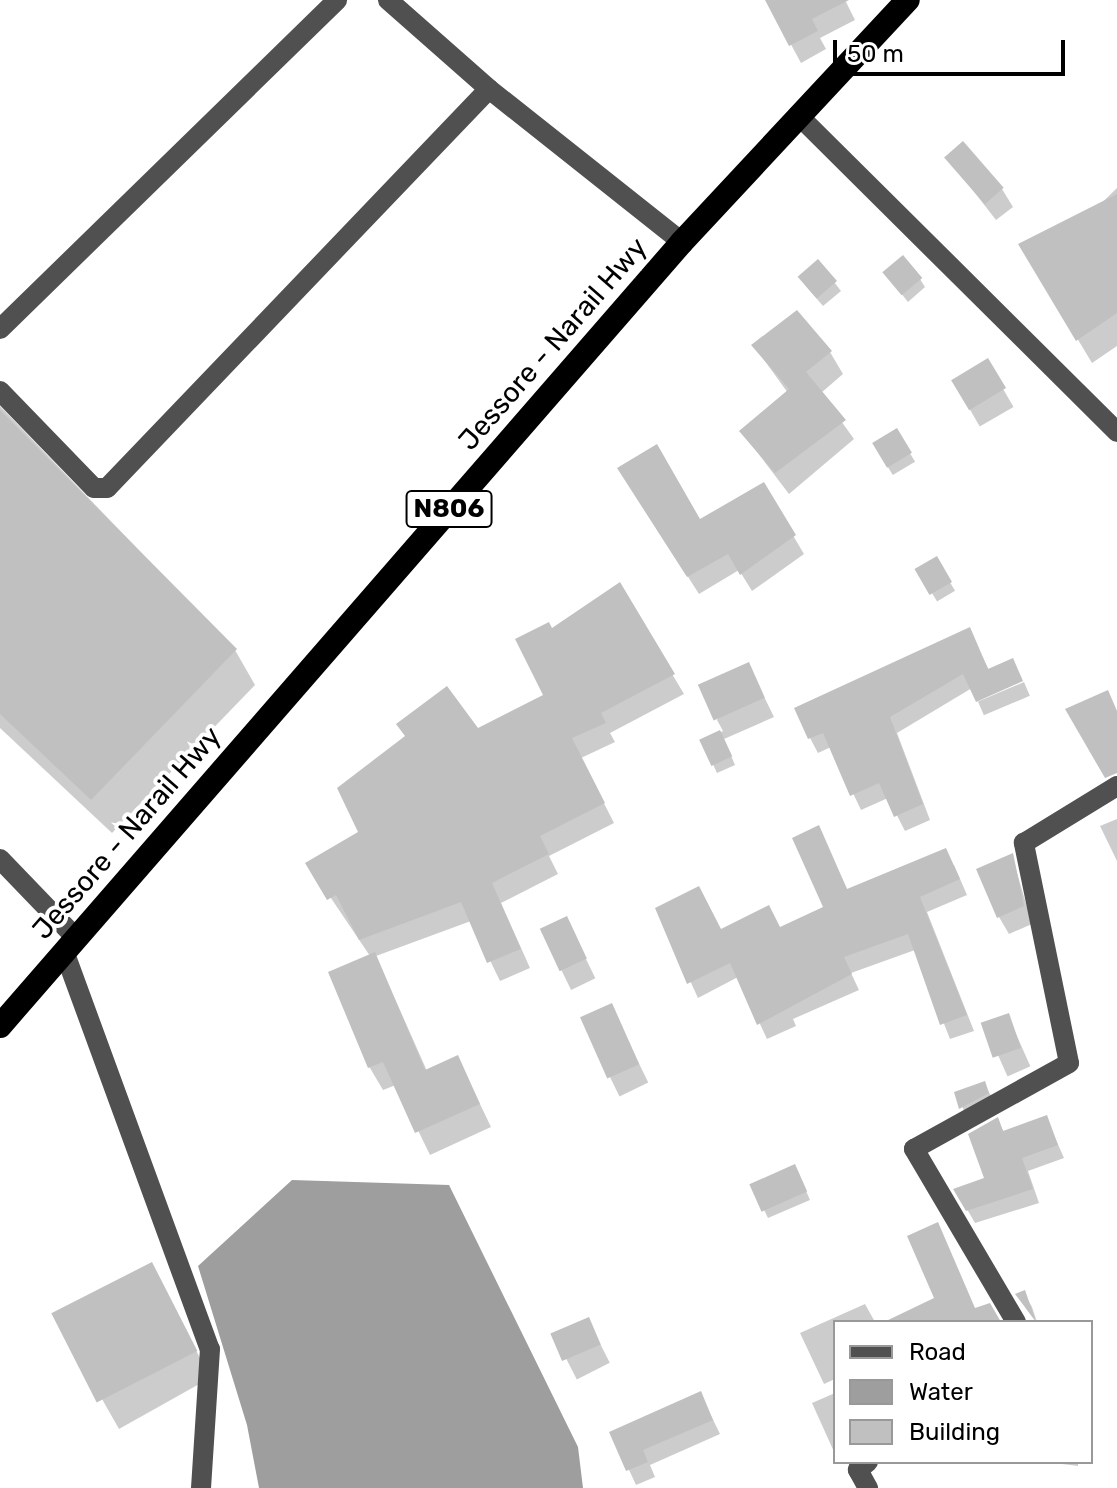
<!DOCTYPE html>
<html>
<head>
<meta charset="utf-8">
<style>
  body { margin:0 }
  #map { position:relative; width:1117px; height:1488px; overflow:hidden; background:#fff; font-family:Rubik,sans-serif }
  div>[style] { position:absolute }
  .water>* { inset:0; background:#9e9e9e }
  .shadow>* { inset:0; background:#0003; transform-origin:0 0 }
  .building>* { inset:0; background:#c0c0c0; transform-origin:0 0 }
  .minor>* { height:20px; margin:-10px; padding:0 10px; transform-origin:10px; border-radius:10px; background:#505050 }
  .highway>* { height:24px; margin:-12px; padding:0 12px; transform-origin:12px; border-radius:12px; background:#000 }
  span { translate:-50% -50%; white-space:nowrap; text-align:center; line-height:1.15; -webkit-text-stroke:8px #fff; paint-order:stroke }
  .shield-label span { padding:2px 6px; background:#fff; border:2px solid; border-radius:6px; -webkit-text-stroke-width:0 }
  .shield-label { font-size:26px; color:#000; font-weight:700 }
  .street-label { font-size:28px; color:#000 }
  .legend { position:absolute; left:833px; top:1320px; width:260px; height:144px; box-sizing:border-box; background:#fff; border:2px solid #999; margin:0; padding:10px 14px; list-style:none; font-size:24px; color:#000 }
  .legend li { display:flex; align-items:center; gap:16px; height:40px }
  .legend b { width:40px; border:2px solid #999 }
  .scale { position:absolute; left:833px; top:40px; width:232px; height:36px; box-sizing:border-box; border:4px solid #000; border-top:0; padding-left:10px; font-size:24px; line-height:28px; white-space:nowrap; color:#000; -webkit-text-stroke:6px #fff; paint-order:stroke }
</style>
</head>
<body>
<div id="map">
  <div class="water">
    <i style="clip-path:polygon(292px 1180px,449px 1185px,578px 1447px,583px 1488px,259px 1488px,247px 1425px,198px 1266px)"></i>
  </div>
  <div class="shadow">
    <i style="clip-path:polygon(767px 0,845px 0,855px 20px,820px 38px,826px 49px,801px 63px)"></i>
    <i style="clip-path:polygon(947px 157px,1002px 189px,1013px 207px,996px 220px)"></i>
    <i style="clip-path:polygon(1117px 188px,1117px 346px,1092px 363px,1035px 268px)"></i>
    <i style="clip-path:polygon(818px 261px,841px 291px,823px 306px,805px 285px)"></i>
    <i style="clip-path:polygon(885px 273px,920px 279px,925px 287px,908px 302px)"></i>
    <i style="clip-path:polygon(754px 346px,830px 352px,843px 374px,821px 393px,854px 439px,789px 494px,742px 432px,788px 393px)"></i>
    <i style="left:987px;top:361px;width:53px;height:39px;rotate:60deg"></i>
    <i style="clip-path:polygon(0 406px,235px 650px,255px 685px,112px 833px,0 728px)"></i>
    <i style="left:896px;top:430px;width:37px;height:26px;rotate:59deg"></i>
    <i style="clip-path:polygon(763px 485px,804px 554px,752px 591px,739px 570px,699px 594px,630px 486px,700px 522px)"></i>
    <i style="left:936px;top:559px;width:37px;height:21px;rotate:59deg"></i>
    <i style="clip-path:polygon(619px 585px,684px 694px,610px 733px,615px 742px,581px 758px,614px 823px,549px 856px,558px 874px,501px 903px,530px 968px,500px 981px,471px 921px,376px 956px,427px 1071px,458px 1058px,491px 1127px,430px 1155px,396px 1085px,383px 1090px,370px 1068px,330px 973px,370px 956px,308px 864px,361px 833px,477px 730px,546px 695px,552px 631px)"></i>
    <i style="clip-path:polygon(969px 630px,989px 670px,1012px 660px,1022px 679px,977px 699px,972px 688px,897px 733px,930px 820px,905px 831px,888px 798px,861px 810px,831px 747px,818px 753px,810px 738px)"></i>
    <i style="clip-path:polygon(748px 664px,774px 717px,724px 739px,735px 765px,717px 773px,702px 741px,723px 731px,717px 720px)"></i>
    <i style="left:1024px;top:682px;width:15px;height:50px;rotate:67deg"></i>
    <i style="clip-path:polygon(1117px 819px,1117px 861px,1100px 826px)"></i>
    <i style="clip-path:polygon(818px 828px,848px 891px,954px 865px,967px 895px,927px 912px,974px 1031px,950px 1039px,915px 950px,851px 973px,859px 990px,793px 1019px,796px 1026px,767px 1039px,738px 977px,698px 998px,657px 909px,721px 931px,780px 929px,826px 908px)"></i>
    <i style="clip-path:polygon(1012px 856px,1032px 924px,1009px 934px,999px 917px)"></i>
    <i style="left:566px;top:918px;width:67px;height:27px;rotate:64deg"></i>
    <i style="left:611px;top:1006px;width:85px;height:32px;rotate:64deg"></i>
    <i style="left:1008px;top:1016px;width:55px;height:25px;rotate:66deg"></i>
    <i style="clip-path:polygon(984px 1084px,994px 1101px,971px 1126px,956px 1093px)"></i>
    <i style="clip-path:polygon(1046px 1117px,1064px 1158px,1028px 1171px,1039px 1203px,975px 1223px,956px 1190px,986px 1180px,997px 1120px,1004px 1132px)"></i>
    <i style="clip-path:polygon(799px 1175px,810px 1200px,768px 1218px,752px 1185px)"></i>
    <i style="clip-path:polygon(166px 1291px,210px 1378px,119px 1429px,56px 1318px)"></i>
    <i style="clip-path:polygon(1024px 1293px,1032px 1307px,1037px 1322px,1017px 1295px)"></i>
    <i style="clip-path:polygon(865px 1304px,875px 1322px,835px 1322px,835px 1379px,824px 1384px,800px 1333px)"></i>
    <i style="left:588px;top:1320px;width:48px;height:37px;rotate:63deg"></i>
    <i style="clip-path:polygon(700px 1393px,720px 1434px,650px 1465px,655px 1477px,636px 1485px,612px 1433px)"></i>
    <i style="clip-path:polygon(835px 1393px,835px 1454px,812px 1403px)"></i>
    <i style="clip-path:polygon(1046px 1462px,1078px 1462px,1078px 1466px)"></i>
  </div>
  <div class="building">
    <i style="clip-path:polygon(765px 0,849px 0,812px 19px,818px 31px,789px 46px)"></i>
    <i style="left:963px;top:141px;width:62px;height:25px;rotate:49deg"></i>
    <i style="clip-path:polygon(1117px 194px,1117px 313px,1076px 341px,1018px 244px)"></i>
    <i style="left:903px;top:255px;width:30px;height:27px;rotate:50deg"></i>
    <i style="left:818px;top:259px;width:29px;height:27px;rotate:49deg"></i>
    <i style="clip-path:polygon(797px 310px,832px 351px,806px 372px,846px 420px,775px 473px,739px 431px,789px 389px,751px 345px)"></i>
    <i style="left:988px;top:358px;width:35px;height:43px;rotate:59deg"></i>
    <i style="clip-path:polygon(0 410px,237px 649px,91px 800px,0 714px)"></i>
    <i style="left:897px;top:428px;width:29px;height:29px;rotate:59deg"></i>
    <i style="clip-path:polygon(657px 444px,700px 519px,764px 482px,796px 535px,740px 575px,728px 554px,687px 577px,617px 468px)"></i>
    <i style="left:937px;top:556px;width:30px;height:26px;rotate:60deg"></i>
    <i style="clip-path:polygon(620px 582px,675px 674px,601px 713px,606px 723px,572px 738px,605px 803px,540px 836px,549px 854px,492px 883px,521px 949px,487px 963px,461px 902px,359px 940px,336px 895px,327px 900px,305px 863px,358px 832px,337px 788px,405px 736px,396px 724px,447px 686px,478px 728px,543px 695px,515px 639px,549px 622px,552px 628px)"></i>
    <i style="clip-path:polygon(970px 627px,988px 669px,1013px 658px,1023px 681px,976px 702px,963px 674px,890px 717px,923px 804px,894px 817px,879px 783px,850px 796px,823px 733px,808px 739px,794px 708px)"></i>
    <i style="left:749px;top:662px;width:39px;height:56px;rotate:66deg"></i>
    <i style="clip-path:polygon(1108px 690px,1117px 711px,1117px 773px,1105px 778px,1065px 709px)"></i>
    <i style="left:720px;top:730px;width:29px;height:23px;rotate:65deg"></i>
    <i style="clip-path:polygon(819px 825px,847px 889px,946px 848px,960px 879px,920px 897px,967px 1015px,940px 1025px,908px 934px,844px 957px,852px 974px,757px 1025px,730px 963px,687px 984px,655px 908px,699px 886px,721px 929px,769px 905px,780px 927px,823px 907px,792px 838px)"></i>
    <i style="clip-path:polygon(1013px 853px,1024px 906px,997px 918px,976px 869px)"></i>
    <i style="left:567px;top:916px;width:47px;height:30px;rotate:65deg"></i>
    <i style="clip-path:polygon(375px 952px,425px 1070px,458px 1055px,480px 1104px,415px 1133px,383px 1062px,368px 1068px,328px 972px)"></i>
    <i style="left:612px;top:1003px;width:67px;height:35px;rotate:66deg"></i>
    <i style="left:1009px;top:1013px;width:37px;height:30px;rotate:71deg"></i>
    <i style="clip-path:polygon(985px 1081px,989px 1093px,959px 1109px,954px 1092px)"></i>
    <i style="clip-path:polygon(1047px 1115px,1058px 1145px,1022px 1158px,1033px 1189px,966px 1211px,953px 1189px,984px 1178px,968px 1134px,998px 1117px,1003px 1131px)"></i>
    <i style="left:795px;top:1164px;width:30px;height:50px;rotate:66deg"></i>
    <i style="clip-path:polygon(938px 1222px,975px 1308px,990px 1303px,1001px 1322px,884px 1322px,934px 1298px,907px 1236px)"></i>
    <i style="left:152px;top:1262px;width:100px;height:113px;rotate:63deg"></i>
    <i style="clip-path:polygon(1025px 1290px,1036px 1322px,1015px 1294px)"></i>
    <i style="left:589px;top:1317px;width:30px;height:42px;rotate:67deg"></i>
    <i style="clip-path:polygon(701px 1391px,713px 1420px,643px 1450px,648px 1462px,626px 1471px,609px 1432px)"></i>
  </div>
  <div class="minor">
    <i style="left:388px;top:0;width:135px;rotate:41.4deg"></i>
    <i style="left:798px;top:115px;width:450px;rotate:44.8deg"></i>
    <i style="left:0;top:329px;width:471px;rotate:-44.3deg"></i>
    <i style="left:0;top:391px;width:135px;rotate:45.9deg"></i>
    <i style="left:94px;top:488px;width:13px"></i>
    <i style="left:107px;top:488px;width:552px;rotate:-46.25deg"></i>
    <i style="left:489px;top:89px;width:246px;rotate:38.4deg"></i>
    <i style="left:0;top:859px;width:110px;rotate:46.1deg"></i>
    <i style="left:64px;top:951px;width:424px;rotate:69.9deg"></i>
    <i style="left:210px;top:1349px;width:139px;rotate:93.7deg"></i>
    <i style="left:1016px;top:1322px;width:201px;rotate:-120.5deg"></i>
    <i style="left:914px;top:1149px;width:177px;rotate:-29deg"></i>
    <i style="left:1069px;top:1063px;width:225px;rotate:-101.6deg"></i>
    <i style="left:1024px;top:843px;width:109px;rotate:-31.5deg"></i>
    <i style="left:868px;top:1488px;width:21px;rotate:-119deg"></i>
    <i style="left:858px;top:1470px;width:13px;rotate:-39deg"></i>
  </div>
  <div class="highway">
    <i style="left:0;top:1026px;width:1039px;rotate:-48.98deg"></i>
    <i style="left:682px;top:242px;width:331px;rotate:-47deg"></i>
  </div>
  <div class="shield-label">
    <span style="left:449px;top:509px">N806</span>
  </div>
  <div class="street-label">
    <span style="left:553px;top:344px;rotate:-49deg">Jessore - Narail Hwy</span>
    <span style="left:127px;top:833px;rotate:-49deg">Jessore - Narail Hwy</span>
  </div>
  <ul class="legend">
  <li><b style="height:10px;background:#505050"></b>Road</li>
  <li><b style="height:22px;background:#9e9e9e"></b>Water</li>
  <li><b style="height:22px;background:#c0c0c0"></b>Building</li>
  </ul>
  <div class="scale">50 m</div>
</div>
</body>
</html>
